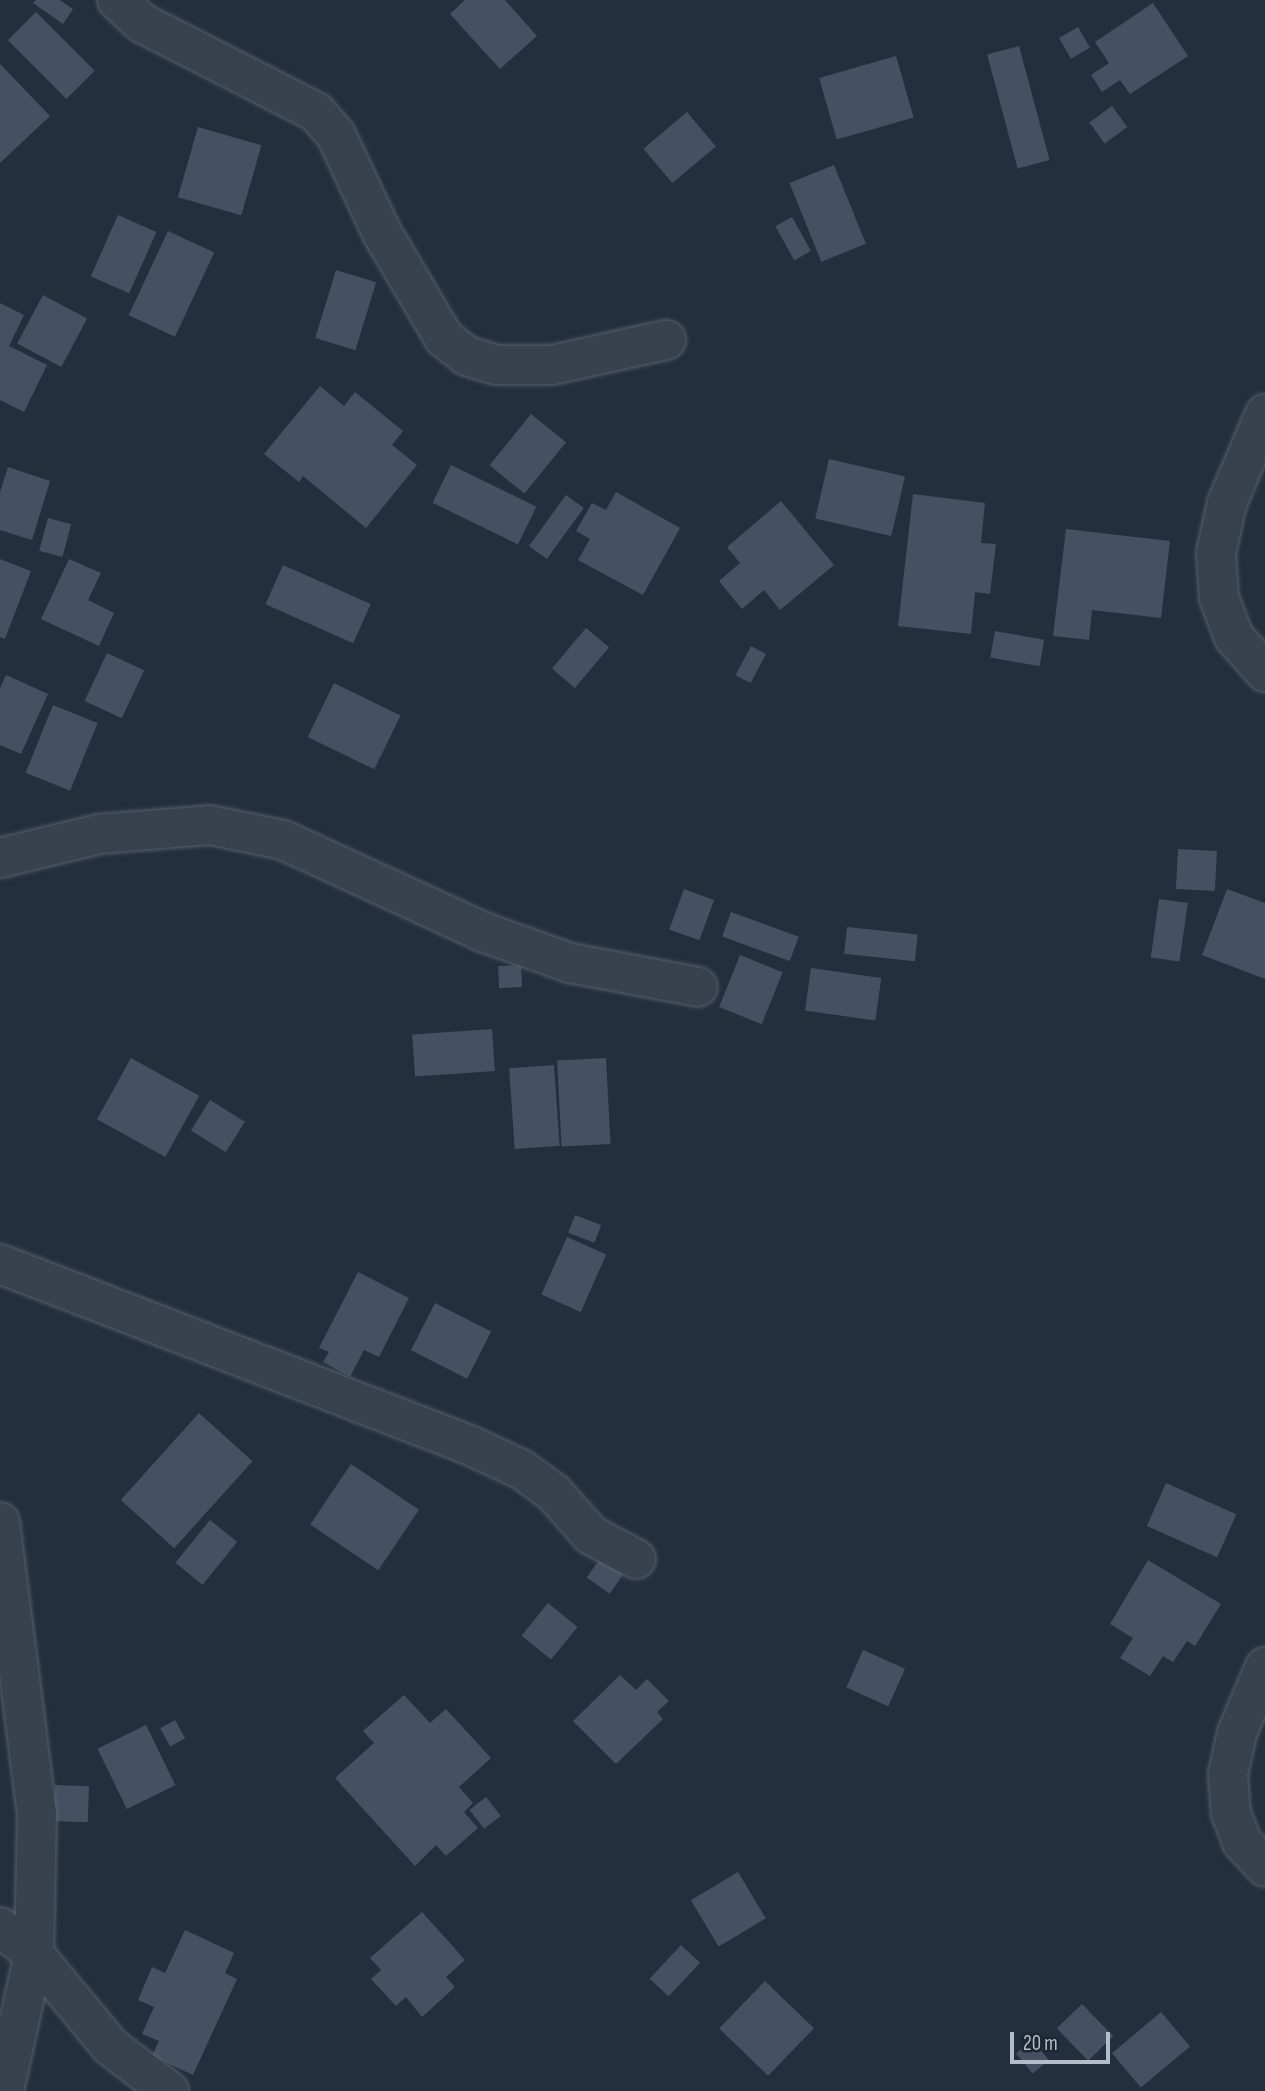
<!DOCTYPE html>
<html>
<head>
<meta charset="utf-8">
<style>
  body { margin:0 }
  #map { position:relative; width:1265px; height:2091px; overflow:hidden; background:#242f3e; font-family:"Sofia Sans Condensed",sans-serif }
  div>[style] { position:absolute }
  .building>* { inset:0; background:#455162; transform-origin:0 0 }
  .roads { filter:drop-shadow(0 0 2px #565f6c) drop-shadow(0 0 2px #565f6c) }
  .minor>* { height:38px; margin:-19px; padding:0 19px; transform-origin:19px; border-radius:19px; background:#38414e }
  span { translate:-50% -50%; white-space:nowrap; text-align:center; line-height:1.15; -webkit-text-stroke:5px #1d2633; paint-order:stroke }
  .scale { position:absolute; left:1010px; top:2032px; width:100px; height:32px; box-sizing:border-box; border:4px solid #b4bcc9; border-top:0; padding-left:9px; font-size:21px; line-height:24px; white-space:nowrap; color:#b4bcc9; -webkit-text-stroke:5px #1d2633; paint-order:stroke }
</style>
</head>
<body>
<div id="map">
  <div class="building">
    <i style="clip-path:polygon(36px 0,60px 0,73px 9px,63px 24px,33px 3px)"></i>
    <i style="clip-path:polygon(465px 0,505px 0,537px 36px,500px 69px,450px 14px)"></i>
    <i style="clip-path:polygon(1153px 3px,1188px 56px,1130px 94px,1120px 80px,1102px 92px,1091px 75px,1109px 63px,1095px 42px)"></i>
    <i style="left:36px;top:12px;width:83px;height:40px;rotate:45deg"></i>
    <i style="left:1078px;top:27px;width:24px;height:22px;rotate:60deg"></i>
    <i style="left:1019px;top:46px;width:118px;height:33px;rotate:75deg"></i>
    <i style="left:896px;top:56px;width:64px;height:80px;rotate:74deg"></i>
    <i style="clip-path:polygon(0 64px,50px 116px,0 163px)"></i>
    <i style="left:1112px;top:106px;width:26px;height:28px;rotate:54deg"></i>
    <i style="left:687px;top:112px;width:45px;height:57px;rotate:50deg"></i>
    <i style="left:198px;top:127px;width:66px;height:73px;rotate:16deg"></i>
    <i style="left:834px;top:165px;width:85px;height:48px;rotate:68deg"></i>
    <i style="left:118px;top:215px;width:42px;height:67px;rotate:24deg"></i>
    <i style="left:792px;top:217px;width:39px;height:19px;rotate:61deg"></i>
    <i style="left:168px;top:231px;width:51px;height:93px;rotate:25deg"></i>
    <i style="left:336px;top:270px;width:42px;height:71px;rotate:17deg"></i>
    <i style="left:43px;top:295px;width:50px;height:55px;rotate:28deg"></i>
    <i style="clip-path:polygon(0 303px,24px 315px,9px 346px,47px 365px,24px 412px,0 400px)"></i>
    <i style="clip-path:polygon(320px 386px,344px 406px,355px 392px,403px 431px,392px 445px,417px 465px,366px 528px,303px 476px,299px 482px,264px 454px)"></i>
    <i style="left:531px;top:414px;width:45px;height:66px;rotate:39deg"></i>
    <i style="left:829px;top:459px;width:78px;height:61px;rotate:13deg"></i>
    <i style="left:451px;top:465px;width:95px;height:42px;rotate:26deg"></i>
    <i style="clip-path:polygon(8px 467px,50px 481px,32px 540px,0 530px,0 492px)"></i>
    <i style="clip-path:polygon(616px 492px,680px 528px,643px 595px,578px 560px,590px 539px,576px 531px,592px 503px,606px 510px)"></i>
    <i style="clip-path:polygon(913px 494px,985px 503px,981px 543px,996px 544px,990px 594px,975px 592px,971px 634px,898px 626px)"></i>
    <i style="left:566px;top:495px;width:22px;height:63px;rotate:36deg"></i>
    <i style="clip-path:polygon(781px 501px,834px 565px,780px 610px,764px 590px,742px 609px,719px 581px,740px 563px,727px 547px)"></i>
    <i style="left:48px;top:518px;width:24px;height:34px;rotate:15deg"></i>
    <i style="clip-path:polygon(1066px 529px,1170px 541px,1161px 618px,1092px 610px,1089px 640px,1053px 636px)"></i>
    <i style="clip-path:polygon(0 559px,31px 571px,5px 639px,0 637px)"></i>
    <i style="clip-path:polygon(69px 559px,101px 573px,88px 600px,114px 613px,99px 646px,41px 619px)"></i>
    <i style="left:283px;top:565px;width:96px;height:43px;rotate:24deg"></i>
    <i style="left:586px;top:628px;width:30px;height:53px;rotate:40deg"></i>
    <i style="left:995px;top:631px;width:50px;height:27px;rotate:10deg"></i>
    <i style="left:751px;top:646px;width:17px;height:33px;rotate:28deg"></i>
    <i style="left:107px;top:653px;width:41px;height:53px;rotate:25deg"></i>
    <i style="clip-path:polygon(6px 675px,48px 694px,21px 754px,0 745px,0 688px)"></i>
    <i style="left:334px;top:683px;width:74px;height:60px;rotate:26deg"></i>
    <i style="left:53px;top:705px;width:48px;height:73px;rotate:22deg"></i>
    <i style="left:1178px;top:849px;width:39px;height:40px;rotate:3deg"></i>
    <i style="left:684px;top:889px;width:32px;height:43px;rotate:20deg"></i>
    <i style="clip-path:polygon(1227px 889px,1265px 903px,1265px 979px,1202px 955px)"></i>
    <i style="left:1159px;top:899px;width:29px;height:59px;rotate:8deg"></i>
    <i style="left:731px;top:912px;width:72px;height:26px;rotate:20deg"></i>
    <i style="left:847px;top:927px;width:71px;height:27px;rotate:6deg"></i>
    <i style="left:740px;top:955px;width:46px;height:56px;rotate:22deg"></i>
    <i style="left:521px;top:965px;width:22px;height:23px;rotate:87deg"></i>
    <i style="left:811px;top:968px;width:71px;height:43px;rotate:8deg"></i>
    <i style="left:492px;top:1029px;width:42px;height:80px;rotate:86deg"></i>
    <i style="left:131px;top:1058px;width:78px;height:70px;rotate:29deg"></i>
    <i style="left:606px;top:1058px;width:86px;height:49px;rotate:87deg"></i>
    <i style="left:554px;top:1065px;width:81px;height:45px;rotate:86deg"></i>
    <i style="left:210px;top:1100px;width:41px;height:36px;rotate:32deg"></i>
    <i style="left:575px;top:1215px;width:28px;height:19px;rotate:21deg"></i>
    <i style="left:567px;top:1237px;width:43px;height:63px;rotate:24deg"></i>
    <i style="clip-path:polygon(358px 1272px,409px 1298px,379px 1357px,364px 1350px,350px 1377px,323px 1362px,329px 1352px,319px 1348px)"></i>
    <i style="left:435px;top:1303px;width:63px;height:53px;rotate:27deg"></i>
    <i style="left:199px;top:1413px;width:72px;height:117px;rotate:42deg"></i>
    <i style="left:351px;top:1464px;width:82px;height:73px;rotate:34deg"></i>
    <i style="left:1166px;top:1483px;width:77px;height:47px;rotate:24deg"></i>
    <i style="left:210px;top:1520px;width:35px;height:55px;rotate:39deg"></i>
    <i style="left:604px;top:1553px;width:28px;height:30px;rotate:35deg"></i>
    <i style="clip-path:polygon(1148px 1560px,1221px 1604px,1195px 1646px,1187px 1641px,1173px 1662px,1163px 1656px,1150px 1676px,1120px 1658px,1133px 1638px,1110px 1624px)"></i>
    <i style="left:548px;top:1603px;width:38px;height:42px;rotate:39deg"></i>
    <i style="left:863px;top:1650px;width:46px;height:41px;rotate:24deg"></i>
    <i style="clip-path:polygon(620px 1675px,636px 1690px,647px 1679px,669px 1701px,657px 1712px,663px 1719px,616px 1764px,573px 1721px)"></i>
    <i style="clip-path:polygon(404px 1695px,430px 1723px,446px 1709px,491px 1758px,459px 1787px,473px 1803px,464px 1812px,478px 1828px,446px 1856px,436px 1845px,415px 1866px,335px 1778px,374px 1743px,363px 1731px)"></i>
    <i style="left:175px;top:1720px;width:21px;height:17px;rotate:61deg"></i>
    <i style="left:146px;top:1725px;width:67px;height:54px;rotate:64deg"></i>
    <i style="left:55px;top:1785px;width:34px;height:36px;rotate:2deg"></i>
    <i style="left:486px;top:1797px;width:24px;height:21px;rotate:52deg"></i>
    <i style="left:738px;top:1872px;width:54px;height:55px;rotate:59deg"></i>
    <i style="clip-path:polygon(422px 1912px,465px 1960px,446px 1977px,455px 1987px,422px 2017px,406px 1997px,396px 2006px,371px 1979px,381px 1970px,370px 1958px)"></i>
    <i style="clip-path:polygon(185px 1930px,234px 1953px,225px 1973px,237px 1979px,193px 2075px,152px 2056px,159px 2041px,142px 2034px,154px 2007px,138px 2000px,152px 1967px,165px 1973px)"></i>
    <i style="left:681px;top:1945px;width:26px;height:46px;rotate:43deg"></i>
    <i style="left:765px;top:1981px;width:68px;height:66px;rotate:44deg"></i>
    <i style="left:1082px;top:2004px;width:45px;height:35px;rotate:46deg"></i>
    <i style="left:1161px;top:2012px;width:45px;height:64px;rotate:50deg"></i>
    <i style="left:1032px;top:2040px;width:26px;height:21px;rotate:50deg"></i>
  </div>
  <div class="roads">
    <div class="minor">
      <i style="left:117px;top:0;width:34px;rotate:43deg"></i>
      <i style="left:142px;top:23px;width:195px;rotate:27.1deg"></i>
      <i style="left:316px;top:112px;width:30px;rotate:49deg"></i>
      <i style="left:336px;top:135px;width:108px;rotate:64.9deg"></i>
      <i style="left:382px;top:233px;width:122px;rotate:59.4deg"></i>
      <i style="left:444px;top:338px;width:29px;rotate:38deg"></i>
      <i style="left:467px;top:356px;width:30px;rotate:17deg"></i>
      <i style="left:496px;top:365px;width:56px"></i>
      <i style="left:552px;top:365px;width:117px;rotate:-12.4deg"></i>
      <i style="left:1265px;top:414px;width:97px;rotate:113.1deg"></i>
      <i style="left:1227px;top:503px;width:51px;rotate:102.4deg"></i>
      <i style="left:1216px;top:553px;width:45px;rotate:86.2deg"></i>
      <i style="left:1219px;top:598px;width:42px;rotate:69deg"></i>
      <i style="left:1234px;top:637px;width:47px;rotate:48.5deg"></i>
      <i style="left:0;top:858px;width:102px;rotate:-13.6deg"></i>
      <i style="left:99px;top:834px;width:111px;rotate:-4.6deg"></i>
      <i style="left:210px;top:825px;width:75px;rotate:11.6deg"></i>
      <i style="left:283px;top:840px;width:220px;rotate:24.7deg"></i>
      <i style="left:483px;top:932px;width:92px;rotate:19.6deg"></i>
      <i style="left:570px;top:963px;width:130px;rotate:10.6deg"></i>
      <i style="left:0;top:1264px;width:503px;rotate:21.1deg"></i>
      <i style="left:469px;top:1445px;width:57px;rotate:24.8deg"></i>
      <i style="left:521px;top:1469px;width:39px;rotate:36deg"></i>
      <i style="left:553px;top:1492px;width:57px;rotate:48.5deg"></i>
      <i style="left:591px;top:1535px;width:51px;rotate:28.1deg"></i>
      <i style="left:0;top:1522px;width:293px;rotate:82.8deg"></i>
      <i style="left:37px;top:1813px;width:141px;rotate:91.2deg"></i>
      <i style="left:34px;top:1954px;width:140px;rotate:102.4deg"></i>
      <i style="left:1265px;top:1667px;width:72px;rotate:113deg"></i>
      <i style="left:1237px;top:1733px;width:42px;rotate:102.4deg"></i>
      <i style="left:1228px;top:1774px;width:39px;rotate:86deg"></i>
      <i style="left:1231px;top:1813px;width:31px;rotate:69deg"></i>
      <i style="left:1242px;top:1842px;width:34px;rotate:47deg"></i>
      <i style="left:0;top:1927px;width:43px;rotate:38.5deg"></i>
      <i style="left:34px;top:1954px;width:119px;rotate:50.4deg"></i>
      <i style="left:110px;top:2046px;width:74px;rotate:37.3deg"></i>
    </div>
  </div>
  <div class="scale">20 m</div>
</div>
</body>
</html>
